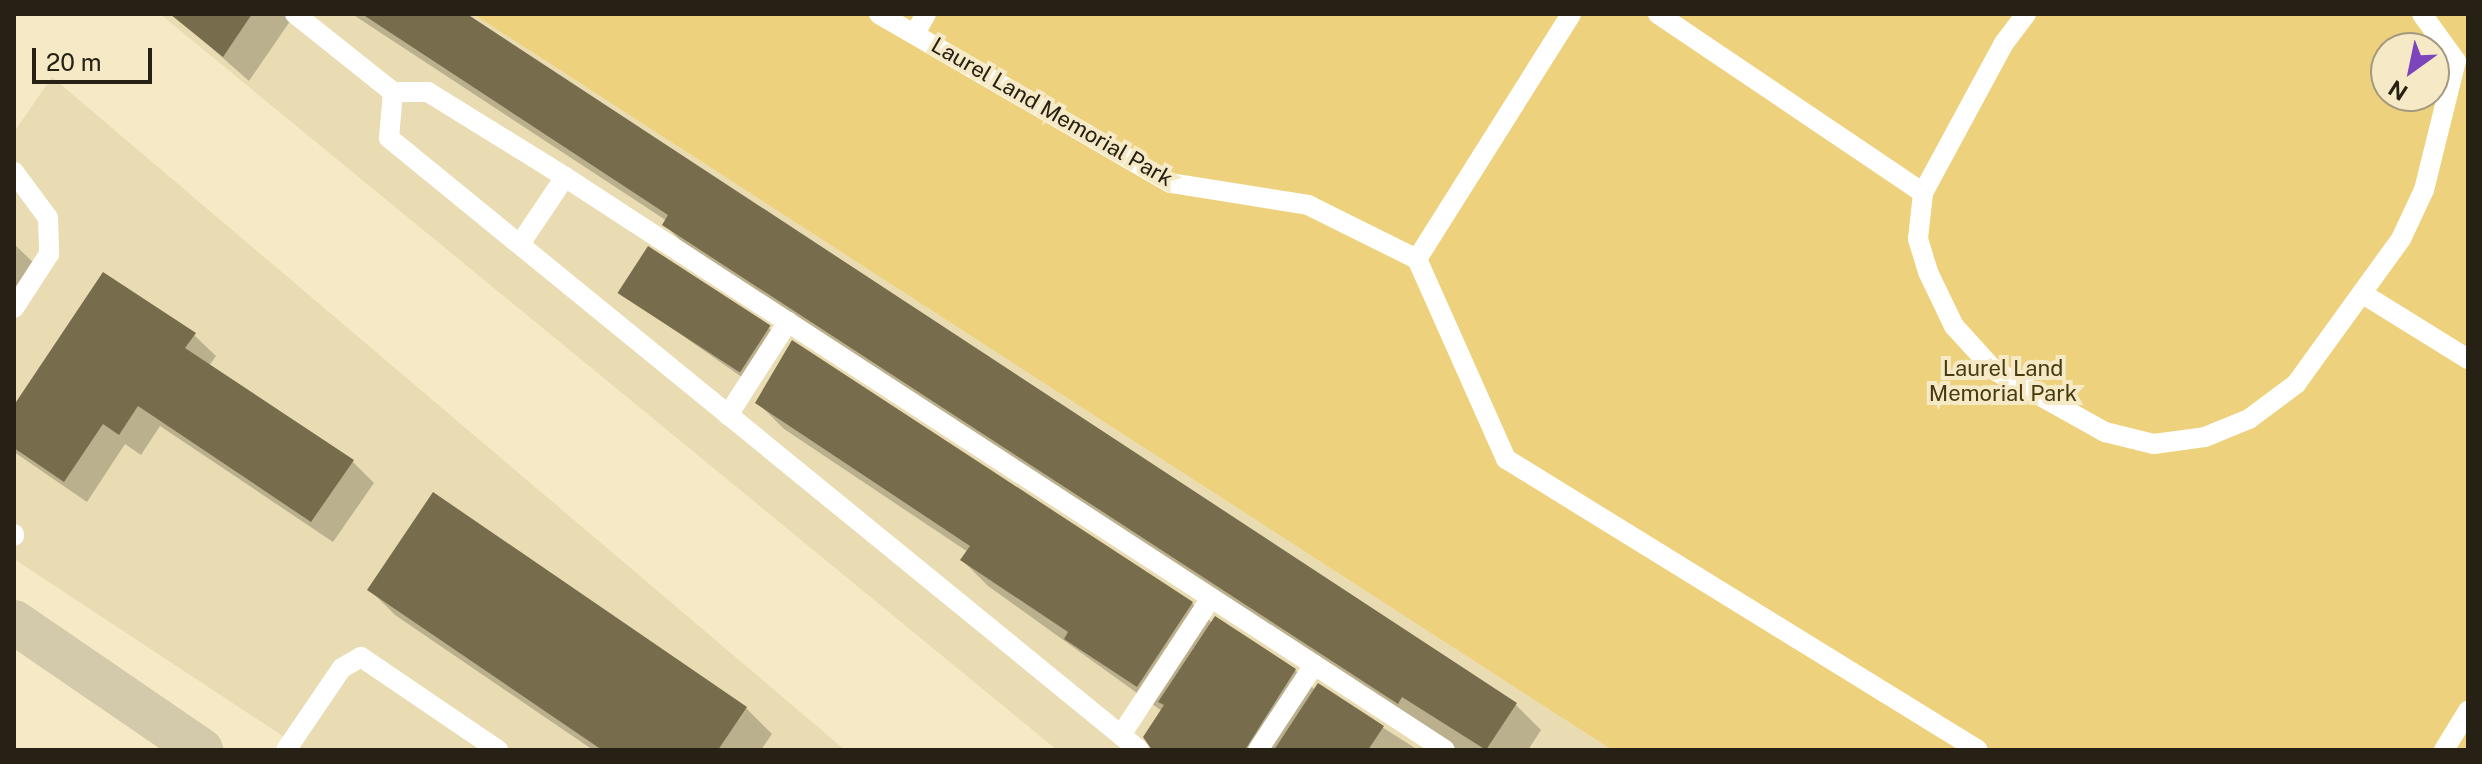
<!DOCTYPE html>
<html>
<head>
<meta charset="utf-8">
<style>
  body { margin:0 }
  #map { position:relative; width:2482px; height:764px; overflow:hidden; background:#f5e9c6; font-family:"Public Sans",sans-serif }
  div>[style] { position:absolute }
  .built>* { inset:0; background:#eadcb2 }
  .green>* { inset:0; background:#edd17d }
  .shadow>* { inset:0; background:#0003 }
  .building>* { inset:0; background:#776d4d; transform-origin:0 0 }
  .lane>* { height:20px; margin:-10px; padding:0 10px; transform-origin:10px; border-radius:10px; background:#fff }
  .secondary>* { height:44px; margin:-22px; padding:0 22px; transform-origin:22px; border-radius:22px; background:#d3caac }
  span { translate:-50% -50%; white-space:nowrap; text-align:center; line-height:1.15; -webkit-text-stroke:8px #f5e9c6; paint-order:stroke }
  .street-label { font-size:22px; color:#262114 }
  .park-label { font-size:22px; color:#473a0f }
  .frame { position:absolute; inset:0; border:16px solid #262114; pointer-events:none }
  .north { position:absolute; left:2370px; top:32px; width:80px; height:80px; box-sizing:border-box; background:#f5e9c6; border:2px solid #a2997f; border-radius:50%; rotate:213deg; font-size:22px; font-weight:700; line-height:32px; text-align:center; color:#262114 }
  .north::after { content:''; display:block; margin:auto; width:28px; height:36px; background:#7d45bc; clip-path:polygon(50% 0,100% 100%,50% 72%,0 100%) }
  .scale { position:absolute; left:32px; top:48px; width:120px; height:36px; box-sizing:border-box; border:4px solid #262114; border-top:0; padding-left:10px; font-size:24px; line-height:28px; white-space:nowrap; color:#262114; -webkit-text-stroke:6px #f5e9c6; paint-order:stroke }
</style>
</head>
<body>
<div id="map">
  <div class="built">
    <i style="clip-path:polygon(160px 14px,473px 14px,1612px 750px,1057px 750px)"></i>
    <i style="clip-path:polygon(52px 77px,845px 750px,304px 750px,14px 559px,14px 132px)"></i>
  </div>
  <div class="green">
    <i style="clip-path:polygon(evenodd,473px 14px,2468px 14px,2468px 750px,1612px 750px,473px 14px,2386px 48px,2434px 48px,2434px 96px,2386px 96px,2386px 48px)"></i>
  </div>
  <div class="shadow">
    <i style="clip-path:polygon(186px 14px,295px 14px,249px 81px,181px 21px)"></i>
    <i style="clip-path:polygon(352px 14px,463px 14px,1516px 705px,1541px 730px,1528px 750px,1456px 750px,690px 250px,664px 224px,667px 221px)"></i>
    <i style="clip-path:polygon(14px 244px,39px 268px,14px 306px)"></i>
    <i style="clip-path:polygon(620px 292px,769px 328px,784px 343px,756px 387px)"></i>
    <i style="clip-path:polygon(194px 335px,216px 356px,209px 366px,353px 462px,374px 483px,333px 542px,160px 426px,141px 455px,125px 444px,87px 502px,14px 452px,14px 409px)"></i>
    <i style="clip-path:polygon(758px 403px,1192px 603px,1212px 623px,1295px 670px,1315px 690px,1318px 686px,1418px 750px,1182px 750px,1162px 711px,988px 586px,962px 560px,968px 552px,784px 429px)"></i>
    <i style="clip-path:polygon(369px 589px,746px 708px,772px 734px,761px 750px,593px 750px,395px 615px)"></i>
  </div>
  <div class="building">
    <i style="clip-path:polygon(170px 14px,252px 14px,223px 57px)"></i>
    <i style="clip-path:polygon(362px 14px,467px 14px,1517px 703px,1486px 750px,1402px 697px,1398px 704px,662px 225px,668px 215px)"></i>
    <i style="left:648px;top:246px;width:146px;height:56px;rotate:33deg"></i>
    <i style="clip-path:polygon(103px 272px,196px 333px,185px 348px,354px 460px,311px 522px,138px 406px,119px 435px,103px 424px,64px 482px,14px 448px,14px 405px)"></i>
    <i style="clip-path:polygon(792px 340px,1193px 602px,1137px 687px,1064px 639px,1068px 632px,960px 560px,970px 546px,755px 403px)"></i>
    <i style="clip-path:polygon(433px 492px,747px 707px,718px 750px,602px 750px,367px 590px)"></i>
    <i style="clip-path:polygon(1215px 616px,1296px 669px,1245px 750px,1152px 750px,1143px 737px,1164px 705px,1158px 702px)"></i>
    <i style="clip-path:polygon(1318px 683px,1384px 726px,1368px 750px,1274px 750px)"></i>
  </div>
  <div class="lane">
    <i style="left:295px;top:14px;width:125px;rotate:38.5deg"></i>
    <i style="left:393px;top:92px;width:35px"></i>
    <i style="left:428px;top:92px;width:161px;rotate:31.8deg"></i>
    <i style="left:565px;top:177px;width:1050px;rotate:33.07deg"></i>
    <i style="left:879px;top:14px;width:337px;rotate:30.1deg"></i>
    <i style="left:1171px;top:183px;width:139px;rotate:9.1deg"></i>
    <i style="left:1308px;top:205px;width:122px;rotate:26.4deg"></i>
    <i style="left:1417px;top:259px;width:219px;rotate:66deg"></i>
    <i style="left:1506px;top:459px;width:554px;rotate:31.65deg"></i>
    <i style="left:1658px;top:14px;width:320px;rotate:34deg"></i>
    <i style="left:2026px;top:14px;width:36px;rotate:127deg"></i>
    <i style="left:2004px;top:43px;width:170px;rotate:118.4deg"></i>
    <i style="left:1923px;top:193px;width:46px;rotate:96.2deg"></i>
    <i style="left:1918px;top:239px;width:34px;rotate:73deg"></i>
    <i style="left:1928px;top:272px;width:60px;rotate:64.3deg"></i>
    <i style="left:1954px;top:326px;width:59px;rotate:47.7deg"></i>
    <i style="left:1994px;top:370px;width:127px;rotate:29.2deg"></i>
    <i style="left:2105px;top:432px;width:50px;rotate:13.8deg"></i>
    <i style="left:2154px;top:444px;width:51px;rotate:-7.8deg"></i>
    <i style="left:2205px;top:437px;width:48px;rotate:-22.2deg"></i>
    <i style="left:2249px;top:419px;width:59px;rotate:-36.7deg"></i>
    <i style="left:2296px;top:384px;width:179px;rotate:-54.1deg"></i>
    <i style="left:2401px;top:239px;width:54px;rotate:-64.9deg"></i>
    <i style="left:2424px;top:190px;width:133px;rotate:-76.1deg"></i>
    <i style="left:2456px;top:61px;width:58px;rotate:-125.9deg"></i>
    <i style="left:915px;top:33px;width:22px;rotate:-60deg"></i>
    <i style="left:393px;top:92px;width:46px;rotate:95deg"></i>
    <i style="left:389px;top:138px;width:968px;rotate:39.21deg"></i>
    <i style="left:14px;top:172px;width:57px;rotate:53.5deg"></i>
    <i style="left:48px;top:218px;width:36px;rotate:88deg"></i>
    <i style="left:49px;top:254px;width:64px;rotate:122.9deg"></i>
    <i style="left:520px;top:244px;width:81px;rotate:-56.1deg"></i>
    <i style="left:1417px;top:259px;width:289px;rotate:-57.8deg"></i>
    <i style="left:2363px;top:294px;width:123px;rotate:31.8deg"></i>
    <i style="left:728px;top:415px;width:111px;rotate:-57.2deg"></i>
    <i style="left:14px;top:534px;width:2px;rotate:90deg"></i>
    <i style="left:1121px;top:735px;width:164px;rotate:-56.7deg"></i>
    <i style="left:286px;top:750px;width:99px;rotate:-55.7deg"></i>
    <i style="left:342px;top:668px;width:22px;rotate:-30deg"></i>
    <i style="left:361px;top:657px;width:166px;rotate:34.2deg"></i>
    <i style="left:1258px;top:750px;width:102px;rotate:-56.6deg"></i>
    <i style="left:2444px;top:750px;width:46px;rotate:-58.4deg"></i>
  </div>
  <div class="secondary">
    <i style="left:14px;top:622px;width:227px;rotate:34.4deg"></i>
  </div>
  <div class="street-label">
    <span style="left:1052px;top:112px;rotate:30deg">Laurel Land Memorial Park</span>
  </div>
  <div class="park-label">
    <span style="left:2003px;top:381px">Laurel Land<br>Memorial Park</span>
  </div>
  <div class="frame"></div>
  <div class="north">N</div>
  <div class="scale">20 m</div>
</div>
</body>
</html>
